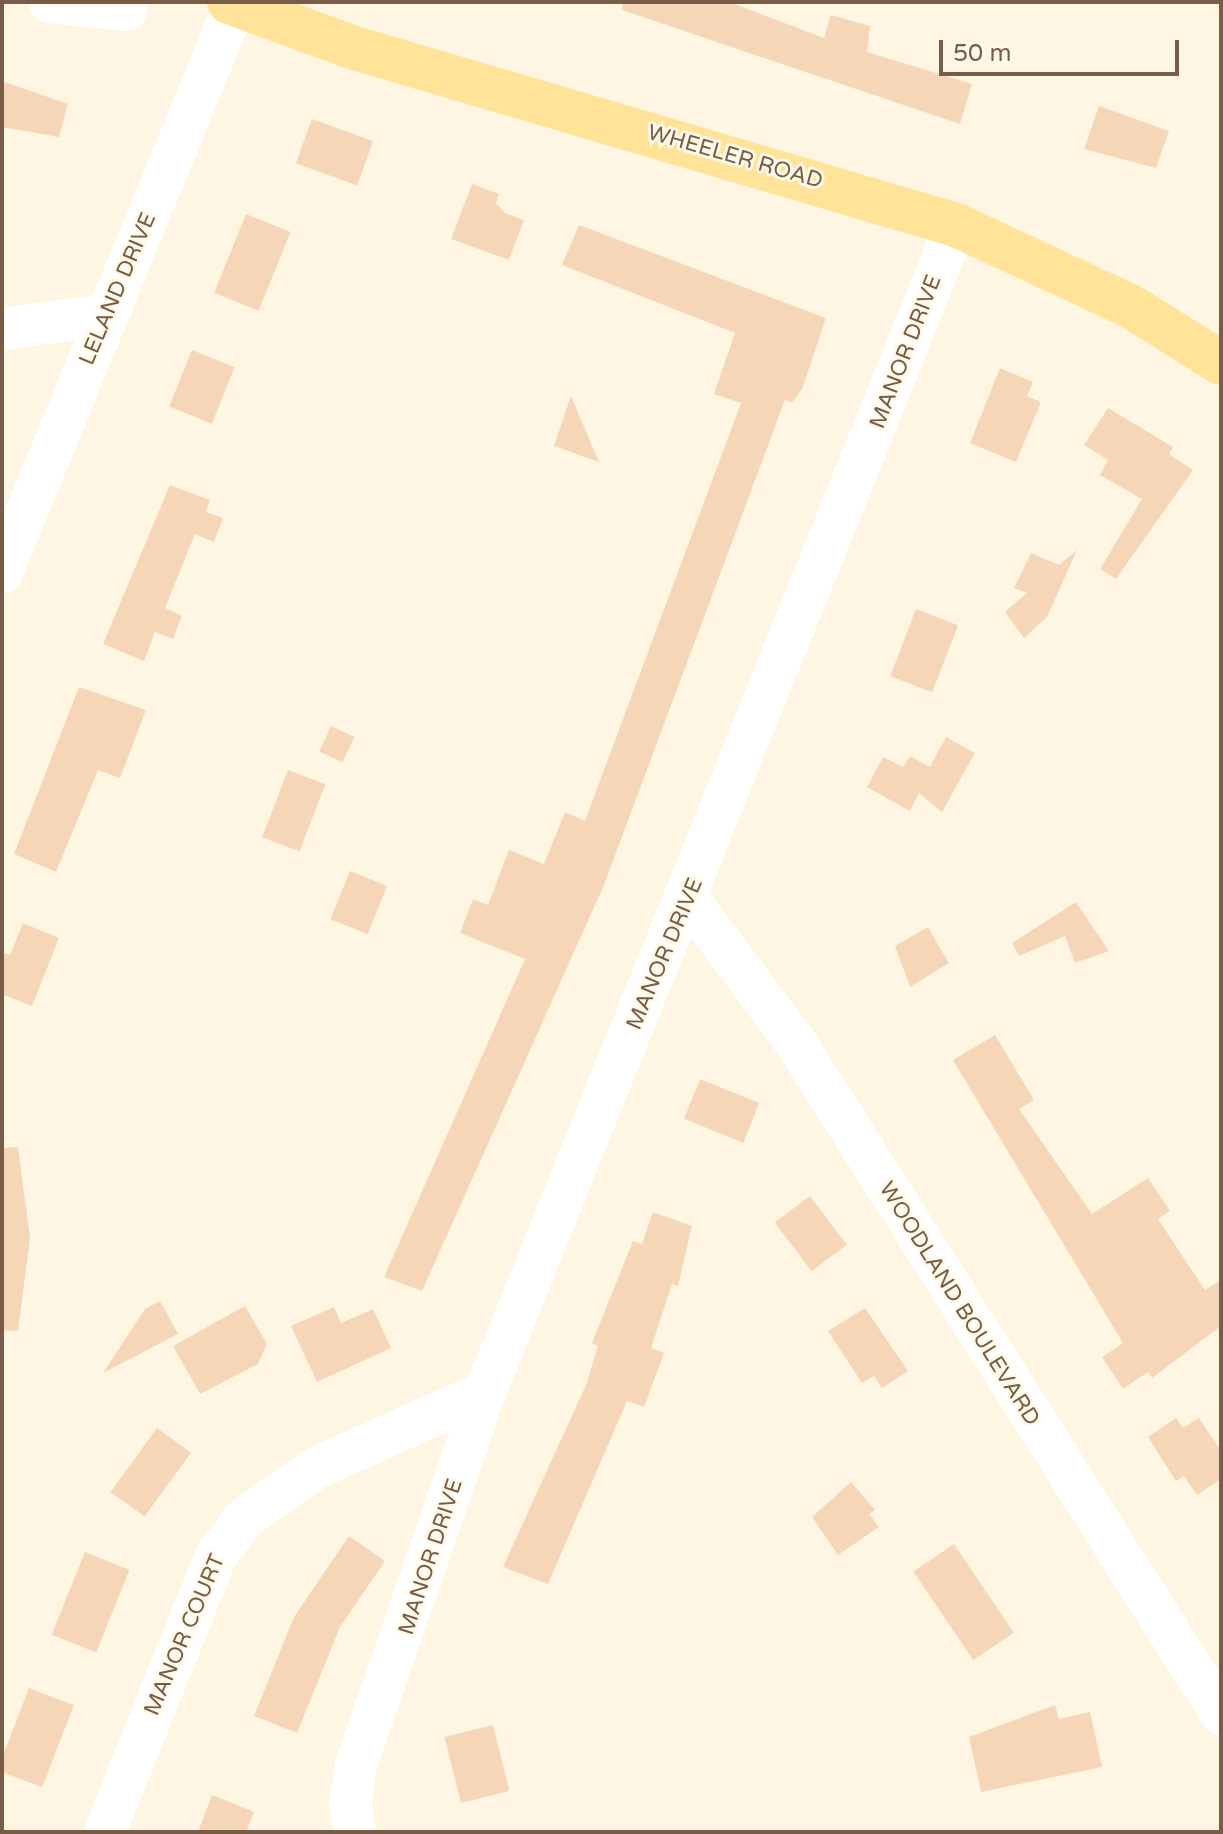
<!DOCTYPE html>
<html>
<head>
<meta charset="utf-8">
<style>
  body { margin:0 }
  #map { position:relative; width:1223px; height:1834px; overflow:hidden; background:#fef6e2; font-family:"Varela Round",sans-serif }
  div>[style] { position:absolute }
  .building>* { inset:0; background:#f5d7b8; transform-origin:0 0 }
  .minor>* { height:42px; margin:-21px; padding:0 21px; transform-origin:21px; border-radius:21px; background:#fff }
  .major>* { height:44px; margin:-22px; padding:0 22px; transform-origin:22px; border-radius:22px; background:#ffe398 }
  span { translate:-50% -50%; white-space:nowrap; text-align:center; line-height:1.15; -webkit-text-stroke:6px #fff9ea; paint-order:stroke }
  .street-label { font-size:22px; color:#775d47 }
  .frame { position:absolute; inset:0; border:4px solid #775d47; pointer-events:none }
  .scale { position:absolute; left:939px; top:40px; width:240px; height:36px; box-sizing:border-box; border:4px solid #775d47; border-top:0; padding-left:10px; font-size:24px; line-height:28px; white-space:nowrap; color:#775d47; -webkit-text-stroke:6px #fff9ea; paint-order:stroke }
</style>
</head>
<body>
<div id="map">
  <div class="building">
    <i style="clip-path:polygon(623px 2px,729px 2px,824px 38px,831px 15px,870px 26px,867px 52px,972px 84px,960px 124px,622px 10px)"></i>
    <i style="clip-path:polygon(2px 81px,68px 104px,59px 137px,2px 127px)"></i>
    <i style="clip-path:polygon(1099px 106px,1169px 131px,1156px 168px,1084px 149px)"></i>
    <i style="left:312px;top:119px;width:65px;height:47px;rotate:20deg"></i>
    <i style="clip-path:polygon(472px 184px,499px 194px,496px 203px,505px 213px,524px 220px,509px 260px,451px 239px)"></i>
    <i style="left:246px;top:214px;width:48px;height:85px;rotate:22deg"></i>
    <i style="clip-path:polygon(579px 225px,826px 318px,802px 389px,792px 403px,785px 400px,604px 885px,422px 1291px,384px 1277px,525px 959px,460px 933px,473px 899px,488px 905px,509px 850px,544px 864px,565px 812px,585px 821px,741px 403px,714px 394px,735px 333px,562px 265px)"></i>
    <i style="left:192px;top:350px;width:46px;height:61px;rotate:22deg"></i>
    <i style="clip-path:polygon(1000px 368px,1033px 382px,1027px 396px,1041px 402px,1016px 462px,970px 443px)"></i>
    <i style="clip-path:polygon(571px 396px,599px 462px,554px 446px)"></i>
    <i style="clip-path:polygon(1108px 408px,1173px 447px,1169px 454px,1193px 470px,1116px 579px,1100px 569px,1142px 499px,1100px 475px,1108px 460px,1084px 445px)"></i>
    <i style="clip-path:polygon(170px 485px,210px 500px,206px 512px,223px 518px,214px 542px,195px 534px,165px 608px,182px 616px,173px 639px,155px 632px,144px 661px,103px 644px)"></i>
    <i style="clip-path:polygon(1077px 550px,1047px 617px,1024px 638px,1005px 612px,1027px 593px,1014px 588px,1031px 553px,1059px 565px)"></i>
    <i style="left:916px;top:609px;width:45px;height:72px;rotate:21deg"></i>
    <i style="clip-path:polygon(79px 687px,146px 710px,120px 778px,98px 770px,56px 872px,14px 854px)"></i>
    <i style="left:331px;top:726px;width:26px;height:28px;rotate:25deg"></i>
    <i style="clip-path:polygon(946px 737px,975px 753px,942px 812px,919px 793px,910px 811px,867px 787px,883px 757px,903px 767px,910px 756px,930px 767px)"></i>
    <i style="left:288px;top:770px;width:40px;height:72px;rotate:21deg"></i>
    <i style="left:350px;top:871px;width:40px;height:52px;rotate:22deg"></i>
    <i style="clip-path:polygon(1076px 902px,1109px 951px,1075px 963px,1065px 936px,1019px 956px,1012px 943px)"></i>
    <i style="clip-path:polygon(23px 923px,59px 938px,32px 1006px,2px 994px,2px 952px,10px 955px)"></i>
    <i style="clip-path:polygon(928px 927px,949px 963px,910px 987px,895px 946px)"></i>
    <i style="clip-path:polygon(995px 1035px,1034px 1100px,1019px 1109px,1092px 1214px,1148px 1178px,1170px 1211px,1158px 1219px,1205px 1290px,1221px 1280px,1221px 1326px,1152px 1378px,1148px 1372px,1123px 1389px,1102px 1357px,1123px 1343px,953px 1060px)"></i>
    <i style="left:700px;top:1079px;width:64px;height:43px;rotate:22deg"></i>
    <i style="clip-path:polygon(18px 1147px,30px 1238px,18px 1331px,2px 1330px,2px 1148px)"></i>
    <i style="left:810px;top:1196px;width:61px;height:44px;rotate:53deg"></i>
    <i style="clip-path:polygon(653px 1212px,692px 1226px,678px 1286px,672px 1284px,651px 1348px,664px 1353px,644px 1407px,627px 1401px,548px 1584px,503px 1567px,586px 1385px,598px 1346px,592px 1343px,633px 1241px,642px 1244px)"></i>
    <i style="clip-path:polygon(160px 1301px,178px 1334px,103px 1373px,145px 1309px)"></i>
    <i style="clip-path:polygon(245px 1306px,267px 1344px,258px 1364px,200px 1394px,173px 1346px)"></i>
    <i style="clip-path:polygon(334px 1307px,341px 1323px,373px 1309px,391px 1348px,317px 1382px,291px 1326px)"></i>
    <i style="clip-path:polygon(865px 1308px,908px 1371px,882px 1388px,874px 1376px,862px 1383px,828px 1331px)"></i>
    <i style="clip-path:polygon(1176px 1418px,1183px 1428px,1199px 1418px,1221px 1451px,1221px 1479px,1197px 1495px,1184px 1476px,1176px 1481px,1148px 1437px)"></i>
    <i style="left:157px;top:1428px;width:42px;height:79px;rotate:36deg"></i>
    <i style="clip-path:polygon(851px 1482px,875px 1510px,869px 1514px,879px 1527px,838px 1555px,812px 1517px)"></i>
    <i style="clip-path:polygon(349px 1536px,385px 1561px,340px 1627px,297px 1733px,254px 1716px,294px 1617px)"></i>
    <i style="left:954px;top:1544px;width:107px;height:49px;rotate:56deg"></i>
    <i style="left:85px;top:1552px;width:48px;height:89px;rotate:22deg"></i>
    <i style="left:29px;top:1688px;width:48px;height:88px;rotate:21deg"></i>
    <i style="clip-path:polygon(1055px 1705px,1059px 1719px,1090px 1712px,1102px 1767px,981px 1792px,969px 1737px)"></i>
    <i style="left:493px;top:1725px;width:68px;height:50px;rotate:76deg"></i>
    <i style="clip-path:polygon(212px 1795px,254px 1812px,246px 1832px,198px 1832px)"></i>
  </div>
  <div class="minor">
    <i style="left:50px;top:2px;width:77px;rotate:5.9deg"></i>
    <i style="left:2px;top:329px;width:104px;rotate:-7.7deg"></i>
    <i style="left:2px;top:572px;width:613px;rotate:-67.66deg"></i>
    <i style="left:689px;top:900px;width:179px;rotate:53.2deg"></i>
    <i style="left:796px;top:1043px;width:794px;rotate:57.65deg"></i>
    <i style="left:105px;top:1832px;width:297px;rotate:-68.1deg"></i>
    <i style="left:216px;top:1556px;width:48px;rotate:-52.7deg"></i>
    <i style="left:245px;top:1518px;width:87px;rotate:-35.2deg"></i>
    <i style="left:316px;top:1468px;width:185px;rotate:-24.2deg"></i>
    <i style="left:355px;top:1832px;width:27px;rotate:-100deg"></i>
    <i style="left:350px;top:1805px;width:40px;rotate:-81.5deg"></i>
    <i style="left:356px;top:1765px;width:395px;rotate:-70.9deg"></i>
    <i style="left:485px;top:1392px;width:1258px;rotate:-68.02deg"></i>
  </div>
  <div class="major">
    <i style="left:229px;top:2px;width:130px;rotate:20.2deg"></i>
    <i style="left:351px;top:47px;width:631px;rotate:16.39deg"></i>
    <i style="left:956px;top:225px;width:192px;rotate:25deg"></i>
    <i style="left:1130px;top:306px;width:107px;rotate:32.1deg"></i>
  </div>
  <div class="street-label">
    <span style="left:735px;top:157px;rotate:16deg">WHEELER ROAD</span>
    <span style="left:118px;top:289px;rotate:-67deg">LELAND DRIVE</span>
    <span style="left:906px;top:352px;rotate:-69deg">MANOR DRIVE</span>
    <span style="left:665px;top:954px;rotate:-67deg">MANOR DRIVE</span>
    <span style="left:959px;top:1304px;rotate:58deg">WOODLAND BOULEVARD</span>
    <span style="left:431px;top:1557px;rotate:-72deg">MANOR DRIVE</span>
    <span style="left:185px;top:1635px;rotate:-67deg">MANOR COURT</span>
  </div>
  <div class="frame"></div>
  <div class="scale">50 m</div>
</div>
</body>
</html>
